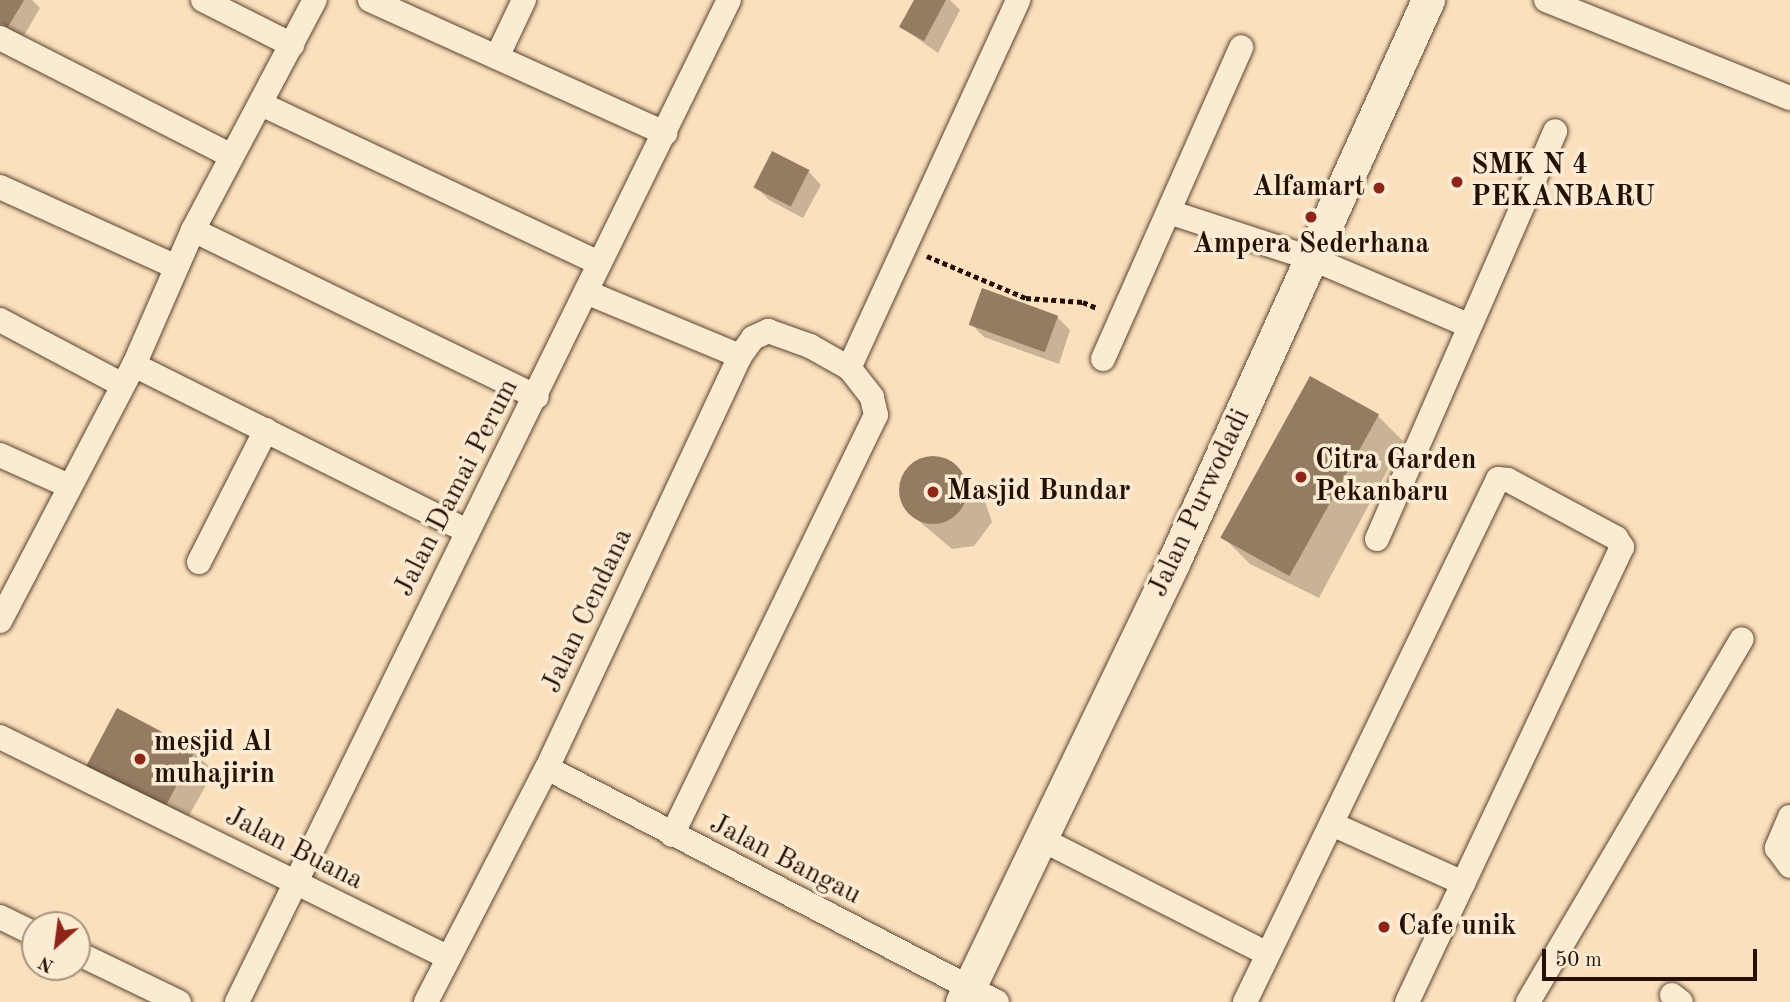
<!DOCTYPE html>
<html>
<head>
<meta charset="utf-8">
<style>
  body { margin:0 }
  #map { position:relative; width:1790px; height:1002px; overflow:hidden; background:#fae0bc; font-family:"Old Standard TT",serif }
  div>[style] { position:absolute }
  .shadow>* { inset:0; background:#0003 }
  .building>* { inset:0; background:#947c63; transform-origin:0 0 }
  .round { border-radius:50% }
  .path>* { height:4.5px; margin-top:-2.25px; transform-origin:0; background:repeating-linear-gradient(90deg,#261003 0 5px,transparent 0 8.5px) }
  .roads { filter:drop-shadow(0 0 2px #5b4431) drop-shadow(0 0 2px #5b4431) }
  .street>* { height:24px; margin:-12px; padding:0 12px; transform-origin:12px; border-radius:12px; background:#fcebd3 }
  .secondary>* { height:33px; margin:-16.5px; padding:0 16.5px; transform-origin:16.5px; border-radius:16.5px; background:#fcebd3 }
  .dots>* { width:19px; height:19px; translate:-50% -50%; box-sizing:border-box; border:4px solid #fcebd3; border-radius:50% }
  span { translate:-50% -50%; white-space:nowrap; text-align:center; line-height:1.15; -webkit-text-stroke:7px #fcebd3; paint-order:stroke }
  .poi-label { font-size:28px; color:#261003; font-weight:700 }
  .left { translate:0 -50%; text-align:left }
  .right { translate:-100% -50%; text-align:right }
  .street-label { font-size:28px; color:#261003 }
  .north { position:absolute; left:21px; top:911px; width:70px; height:70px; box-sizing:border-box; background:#fcebd3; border:2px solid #a69380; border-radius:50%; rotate:208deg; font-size:19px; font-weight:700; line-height:28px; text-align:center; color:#261003 }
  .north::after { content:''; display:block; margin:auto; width:24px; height:32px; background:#8f2418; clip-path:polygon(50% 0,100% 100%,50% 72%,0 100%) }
  .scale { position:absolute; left:1542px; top:949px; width:215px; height:32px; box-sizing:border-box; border:4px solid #261003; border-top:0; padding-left:9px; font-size:21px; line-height:24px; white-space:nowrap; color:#261003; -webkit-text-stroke:5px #fcebd3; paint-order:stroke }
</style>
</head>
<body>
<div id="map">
  <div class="shadow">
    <i style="clip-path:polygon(0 0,32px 0,40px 8px,22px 39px,0 27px)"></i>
    <i style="clip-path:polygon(916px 0,950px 0,960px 10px,938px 53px,901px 27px)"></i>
    <i style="clip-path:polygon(808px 171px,821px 185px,803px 218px,769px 200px,755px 186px)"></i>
    <i style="clip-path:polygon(1057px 317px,1070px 330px,1059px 364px,984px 337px,971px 324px)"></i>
    <i style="clip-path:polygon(1378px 416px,1403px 441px,1319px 598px,1250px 564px,1225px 539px)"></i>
    <i style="clip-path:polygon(937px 458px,956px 467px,982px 493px,992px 522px,974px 546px,952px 549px,907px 511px,900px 489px,908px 469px)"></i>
    <i style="clip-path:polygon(118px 710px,194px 752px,214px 771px,182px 828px,106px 787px)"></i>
  </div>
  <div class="building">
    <i style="clip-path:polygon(0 0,24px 0,8px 27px,0 23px)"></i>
    <i style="clip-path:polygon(914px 0,946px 0,924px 41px,899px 27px)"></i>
    <i style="left:772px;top:151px;width:42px;height:41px;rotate:27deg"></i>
    <i style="left:982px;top:288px;width:81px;height:39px;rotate:20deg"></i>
    <i style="left:1310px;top:376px;width:79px;height:185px;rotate:29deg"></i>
    <i class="round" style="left:899px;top:456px;width:68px;height:68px"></i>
    <i style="left:117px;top:708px;width:89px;height:67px;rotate:28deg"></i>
  </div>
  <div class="path">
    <i style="left:927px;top:256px;width:108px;rotate:23deg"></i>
    <i style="left:1026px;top:298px;width:57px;rotate:4deg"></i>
    <i style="left:1083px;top:302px;width:15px;rotate:23deg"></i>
  </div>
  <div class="roads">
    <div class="street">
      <i style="left:203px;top:0;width:100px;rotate:26.8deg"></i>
      <i style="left:370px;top:0;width:324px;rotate:24.3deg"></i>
      <i style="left:1546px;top:0;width:263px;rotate:21.9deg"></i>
      <i style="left:0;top:38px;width:260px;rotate:27deg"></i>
      <i style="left:497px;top:57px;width:63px;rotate:-64.7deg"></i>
      <i style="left:263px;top:105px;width:371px;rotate:25.2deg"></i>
      <i style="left:0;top:187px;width:193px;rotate:24.4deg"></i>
      <i style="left:1169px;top:212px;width:151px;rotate:18.1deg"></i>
      <i style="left:1313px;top:259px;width:168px;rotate:23.1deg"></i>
      <i style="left:193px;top:230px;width:382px;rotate:25.9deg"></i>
      <i style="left:586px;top:292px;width:167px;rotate:22.6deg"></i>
      <i style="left:0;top:320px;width:139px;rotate:27.9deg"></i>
      <i style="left:1103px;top:359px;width:341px;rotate:-66.1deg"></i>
      <i style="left:134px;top:365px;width:372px;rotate:26.5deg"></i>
      <i style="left:0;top:455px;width:76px;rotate:24.2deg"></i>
      <i style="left:1377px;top:539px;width:445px;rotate:-66.4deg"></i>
      <i style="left:199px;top:562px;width:148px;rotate:-63.1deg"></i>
      <i style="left:0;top:621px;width:289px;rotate:-62.4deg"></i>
      <i style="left:134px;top:365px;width:147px;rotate:-66.4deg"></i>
      <i style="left:193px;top:230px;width:260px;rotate:-62.1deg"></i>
      <i style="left:0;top:737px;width:499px;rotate:26.2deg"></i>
      <i style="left:547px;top:768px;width:507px;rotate:27.47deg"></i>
      <i style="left:1790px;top:817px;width:34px;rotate:113deg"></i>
      <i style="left:1777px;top:848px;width:22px;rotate:54deg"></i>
      <i style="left:1332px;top:824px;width:144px;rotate:24.2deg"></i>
      <i style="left:672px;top:835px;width:467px;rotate:-64.1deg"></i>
      <i style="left:876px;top:415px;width:18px;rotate:-103deg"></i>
      <i style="left:872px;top:397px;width:37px;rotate:-128deg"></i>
      <i style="left:849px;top:368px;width:405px;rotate:-65.3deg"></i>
      <i style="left:1041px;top:839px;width:254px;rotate:26.9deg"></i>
      <i style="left:0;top:917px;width:39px;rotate:26deg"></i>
      <i style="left:77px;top:953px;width:113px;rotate:25.7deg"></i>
      <i style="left:1672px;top:995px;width:11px;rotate:38deg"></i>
      <i style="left:237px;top:1002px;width:1116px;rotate:-63.85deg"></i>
      <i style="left:426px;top:1002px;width:263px;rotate:-62.7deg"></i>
      <i style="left:547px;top:768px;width:455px;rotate:-64.9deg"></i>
      <i style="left:740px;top:356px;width:22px;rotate:-54deg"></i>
      <i style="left:753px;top:338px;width:17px;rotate:-25deg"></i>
      <i style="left:768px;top:331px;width:45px;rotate:19.7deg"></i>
      <i style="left:810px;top:346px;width:45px;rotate:29.4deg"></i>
      <i style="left:1245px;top:1002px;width:581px;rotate:-64.18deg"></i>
      <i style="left:1498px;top:479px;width:10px;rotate:6deg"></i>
      <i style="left:1508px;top:480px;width:123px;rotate:28.2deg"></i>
      <i style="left:1616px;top:538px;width:11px;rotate:56deg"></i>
      <i style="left:1622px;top:547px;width:503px;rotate:115.29deg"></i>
      <i style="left:1528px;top:1002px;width:421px;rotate:-59.5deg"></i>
    </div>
    <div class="secondary">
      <i style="left:962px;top:1002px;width:489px;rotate:-64.3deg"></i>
      <i style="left:1174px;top:561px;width:616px;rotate:-65.64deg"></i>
    </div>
  </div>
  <div class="dots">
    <i style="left:1457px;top:182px;background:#8f2418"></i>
    <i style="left:1379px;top:188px;background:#8f2418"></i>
    <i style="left:1311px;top:217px;background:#8f2418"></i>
    <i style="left:1301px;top:477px;background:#8f2418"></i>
    <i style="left:933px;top:492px;background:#8f2418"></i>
    <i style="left:140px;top:759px;background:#8f2418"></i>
    <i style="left:1384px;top:927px;background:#8f2418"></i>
  </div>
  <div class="poi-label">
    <span class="left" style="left:1471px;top:182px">SMK N 4<br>PEKANBARU</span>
    <span class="right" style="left:1365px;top:188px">Alfamart</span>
    <span style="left:1311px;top:245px">Ampera Sederhana</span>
    <span class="left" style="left:1315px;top:477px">Citra Garden<br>Pekanbaru</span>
    <span class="left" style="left:947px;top:492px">Masjid Bundar</span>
    <span class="left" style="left:154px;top:759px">mesjid Al<br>muhajirin</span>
    <span class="left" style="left:1398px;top:927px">Cafe unik</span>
  </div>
  <div class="street-label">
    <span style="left:457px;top:488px;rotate:-63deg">Jalan Damai Perum</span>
    <span style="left:1200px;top:503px;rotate:-65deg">Jalan Purwodadi</span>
    <span style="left:588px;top:611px;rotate:-65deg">Jalan Cendana</span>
    <span style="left:294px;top:849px;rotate:27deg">Jalan Buana</span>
    <span style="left:785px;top:860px;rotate:27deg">Jalan Bangau</span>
  </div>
  <div class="north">N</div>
  <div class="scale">50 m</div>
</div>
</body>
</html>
